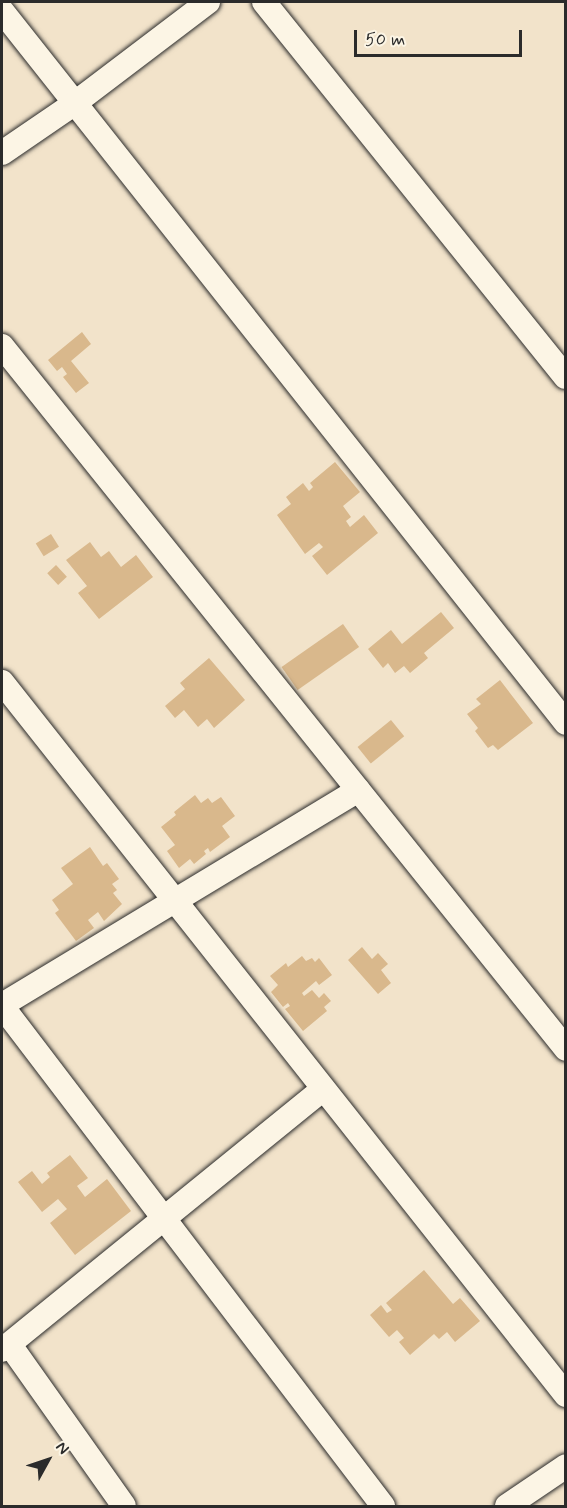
<!DOCTYPE html>
<html>
<head>
<meta charset="utf-8">
<style>
  body { margin:0 }
  #map { position:relative; width:567px; height:1508px; overflow:hidden; background:#f2e3ca; font-family:Mynerve,sans-serif }
  div>[style] { position:absolute }
  .building>* { inset:0; background:#d9b88c; transform-origin:0 0 }
  .roads { filter:drop-shadow(0 0 2px #2b2b2b) drop-shadow(0 0 2px #2b2b2b) }
  .street>* { height:24px; margin:-12px; padding:0 12px; transform-origin:12px; border-radius:12px; background:#fcf5e5 }
  span { translate:-50% -50%; white-space:nowrap; text-align:center; line-height:1.15; -webkit-text-stroke:4.5px #fcf5e5; paint-order:stroke }
  .frame { position:absolute; inset:0; border:3px solid #2b2b2b; pointer-events:none }
  .north { position:absolute; left:18px; top:1430px; width:60px; height:60px; -webkit-text-stroke:4px #fcf5e5; paint-order:stroke; rotate:50deg; font-size:16px; font-weight:700; line-height:24px; text-align:center; color:#2b2b2b }
  .north::after { content:''; display:block; margin:auto; width:21px; height:27px; background:#2b2b2b; clip-path:polygon(50% 0,100% 100%,50% 72%,0 100%) }
  .scale { position:absolute; left:354px; top:30px; width:168px; height:27px; box-sizing:border-box; border:3px solid #2b2b2b; border-top:0; padding-left:8px; font-size:18px; line-height:21px; white-space:nowrap; color:#2b2b2b; -webkit-text-stroke:4px #fcf5e5; paint-order:stroke }
</style>
</head>
<body>
<div id="map">
  <div class="building">
    <i style="clip-path:polygon(82px 332px,91px 344px,71px 361px,89px 383px,76px 393px,63px 377px,67px 374px,62px 367px,57px 371px,48px 360px)"></i>
    <i style="clip-path:polygon(335px 462px,360px 492px,343px 506px,351px 517px,346px 521px,350px 527px,364px 515px,378px 533px,327px 575px,312px 556px,323px 547px,319px 543px,305px 554px,277px 515px,291px 504px,286px 497px,303px 483px,309px 491px,313px 487px,310px 483px)"></i>
    <i style="left:51px;top:534px;width:15px;height:18px;rotate:58deg"></i>
    <i style="clip-path:polygon(90px 542px,101px 557px,109px 551px,121px 567px,136px 555px,153px 577px,99px 619px,78px 593px,87px 586px,66px 560px)"></i>
    <i style="left:56px;top:565px;width:16px;height:12px;rotate:47deg"></i>
    <i style="clip-path:polygon(441px 612px,454px 628px,424px 653px,428px 658px,410px 673px,404px 666px,395px 673px,388px 663px,383px 668px,368px 649px,391px 630px,402px 644px)"></i>
    <i style="left:343px;top:624px;width:28px;height:75px;rotate:55deg"></i>
    <i style="clip-path:polygon(209px 658px,245px 700px,214px 728px,207px 719px,198px 727px,184px 710px,175px 718px,165px 706px,185px 689px,180px 683px)"></i>
    <i style="clip-path:polygon(500px 680px,533px 723px,498px 750px,493px 745px,488px 748px,475px 731px,478px 728px,467px 714px,481px 704px,476px 699px)"></i>
    <i style="left:391px;top:720px;width:21px;height:43px;rotate:51deg"></i>
    <i style="clip-path:polygon(195px 795px,201px 803px,208px 798px,212px 803px,221px 797px,235px 816px,222px 826px,230px 837px,210px 852px,208px 848px,204px 851px,206px 854px,194px 864px,190px 859px,179px 868px,167px 851px,175px 845px,161px 827px,176px 815px,174px 812px)"></i>
    <i style="clip-path:polygon(90px 847px,103px 866px,107px 863px,119px 879px,112px 884px,117px 890px,113px 893px,122px 904px,104px 921px,98px 912px,88px 920px,94px 928px,76px 941px,55px 913px,59px 910px,52px 900px,73px 884px,61px 868px)"></i>
    <i style="clip-path:polygon(362px 947px,372px 959px,378px 953px,388px 964px,381px 970px,391px 983px,378px 994px,348px 960px)"></i>
    <i style="clip-path:polygon(302px 956px,306px 961px,312px 958px,315px 962px,319px 958px,332px 975px,319px 985px,316px 981px,302px 993px,304px 996px,312px 990px,319px 998px,324px 993px,331px 1001px,324px 1007px,327px 1011px,303px 1031px,285px 1009px,290px 1006px,288px 1003px,283px 1007px,271px 992px,278px 985px,270px 976px,286px 963px,288px 967px)"></i>
    <i style="clip-path:polygon(70px 1155px,88px 1178px,77px 1186px,85px 1197px,107px 1179px,131px 1211px,75px 1255px,50px 1223px,67px 1209px,58px 1199px,42px 1212px,18px 1182px,32px 1171px,42px 1184px,50px 1177px,47px 1173px)"></i>
    <i style="clip-path:polygon(424px 1270px,453px 1304px,460px 1298px,480px 1321px,455px 1342px,447px 1332px,439px 1339px,434px 1334px,410px 1355px,399px 1342px,404px 1338px,397px 1330px,389px 1337px,370px 1315px,381px 1305px,387px 1313px,392px 1310px,386px 1303px)"></i>
  </div>
  <div class="roads">
    <div class="street">
      <i style="left:264px;top:2px;width:481px;rotate:51.2deg"></i>
      <i style="left:2px;top:11px;width:908px;rotate:51.62deg"></i>
      <i style="left:2px;top:153px;width:88px;rotate:-34.4deg"></i>
      <i style="left:75px;top:103px;width:167px;rotate:-37.2deg"></i>
      <i style="left:2px;top:346px;width:901px;rotate:51.26deg"></i>
      <i style="left:2px;top:682px;width:909px;rotate:51.66deg"></i>
      <i style="left:2px;top:1005px;width:416px;rotate:-31.1deg"></i>
      <i style="left:2px;top:1006px;width:629px;rotate:52.69deg"></i>
      <i style="left:10px;top:1345px;width:197px;rotate:54.7deg"></i>
      <i style="left:2px;top:1350px;width:414px;rotate:-39.1deg"></i>
      <i style="left:507px;top:1506px;width:71px;rotate:-34.1deg"></i>
    </div>
  </div>
  <div class="frame"></div>
  <div class="north">N</div>
  <div class="scale">50 m</div>
</div>
</body>
</html>
